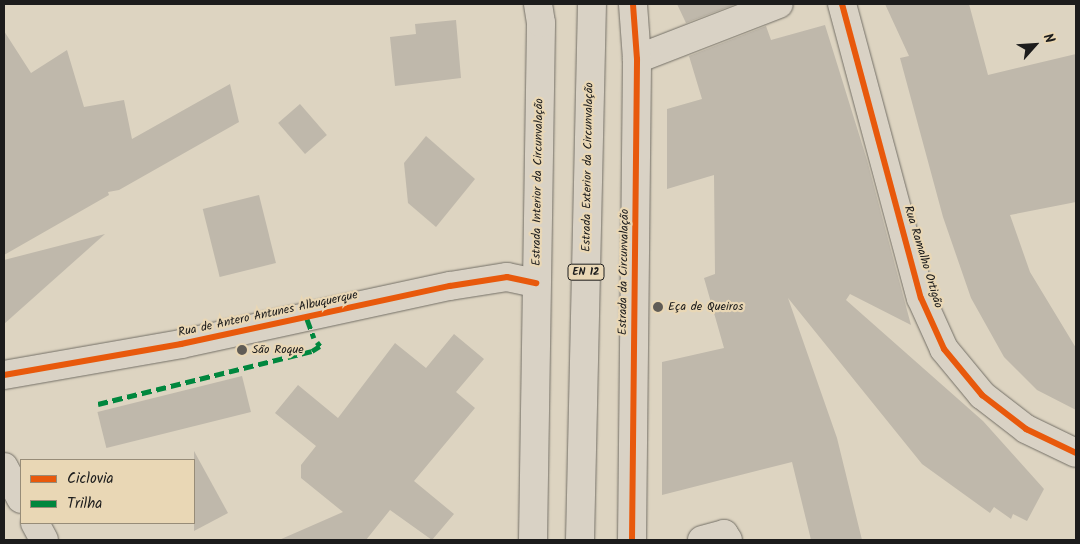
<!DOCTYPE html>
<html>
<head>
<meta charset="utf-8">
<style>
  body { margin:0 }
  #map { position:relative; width:1080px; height:544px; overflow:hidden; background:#ddd4c1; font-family:Kalam,sans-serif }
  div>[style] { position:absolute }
  .building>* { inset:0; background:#bfb8ab; transform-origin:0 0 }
  .roads { filter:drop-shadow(0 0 1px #736f66) drop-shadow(0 0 1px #736f66) }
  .minor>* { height:28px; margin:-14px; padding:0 14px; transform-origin:14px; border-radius:14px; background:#d9d2c5 }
  .major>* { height:28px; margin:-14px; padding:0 14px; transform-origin:14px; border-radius:14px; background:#d9d2c5 }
  .quiet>* { height:5px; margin-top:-2.5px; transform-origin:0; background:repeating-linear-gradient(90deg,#00873e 0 10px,transparent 0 15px) }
  .cycleway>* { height:6px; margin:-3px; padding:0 3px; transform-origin:3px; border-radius:3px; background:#e8590c }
  .dots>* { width:14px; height:14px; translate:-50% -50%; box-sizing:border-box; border:2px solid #e9d7b5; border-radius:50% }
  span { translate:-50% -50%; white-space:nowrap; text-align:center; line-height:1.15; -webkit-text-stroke:4.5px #e9d7b5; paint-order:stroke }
  .shield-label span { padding:1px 4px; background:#e9d7b5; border:1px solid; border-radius:4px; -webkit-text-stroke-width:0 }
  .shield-label { font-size:11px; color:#1c1c1c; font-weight:700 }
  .street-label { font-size:12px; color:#1c1c1c }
  .poi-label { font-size:12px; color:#1c1c1c }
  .left { translate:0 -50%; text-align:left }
  .frame { position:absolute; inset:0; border:5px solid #1c1c1c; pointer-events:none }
  .legend { position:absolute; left:20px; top:459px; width:175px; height:65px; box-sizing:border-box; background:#e9d7b5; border:1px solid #978c78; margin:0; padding:6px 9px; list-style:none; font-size:15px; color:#1c1c1c }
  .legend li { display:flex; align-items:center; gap:10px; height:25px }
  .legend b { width:25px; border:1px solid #978c78 }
  .north { position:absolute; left:1010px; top:20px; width:50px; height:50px; -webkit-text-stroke:4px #e9d7b5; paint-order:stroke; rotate:64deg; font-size:14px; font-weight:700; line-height:20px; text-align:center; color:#1c1c1c }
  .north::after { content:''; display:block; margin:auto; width:18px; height:22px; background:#1c1c1c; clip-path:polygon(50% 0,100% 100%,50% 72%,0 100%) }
</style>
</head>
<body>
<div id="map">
  <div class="building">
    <i style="clip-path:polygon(677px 4px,736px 4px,686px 23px)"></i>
    <i style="clip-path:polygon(885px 4px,969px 4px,988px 75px,1076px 54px,1076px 202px,1010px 215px,1030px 272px,1076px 348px,1076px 410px,1037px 390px,1004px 357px,971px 298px,943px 217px,900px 58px,909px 56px)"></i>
    <i style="clip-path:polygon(456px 20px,461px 78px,395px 86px,390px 37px,416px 34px,415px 24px)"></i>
    <i style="clip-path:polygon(825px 25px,867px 160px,911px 325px,850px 294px,846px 300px,983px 421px,1044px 489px,1027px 521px,1013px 514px,1011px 519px,994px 507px,990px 513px,922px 464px,788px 298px,837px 438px,862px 540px,811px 540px,792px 462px,662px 495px,662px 362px,724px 348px,704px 278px,715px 274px,714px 175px,667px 189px,667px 109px,702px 99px,689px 56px,766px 26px,771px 40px)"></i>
    <i style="clip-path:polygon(4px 31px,31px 73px,67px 50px,84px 107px,124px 100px,132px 139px,230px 84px,239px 122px,119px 190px,108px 192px,109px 195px,4px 255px)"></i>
    <i style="left:300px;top:104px;width:41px;height:29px;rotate:49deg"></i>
    <i style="clip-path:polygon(426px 136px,475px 179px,436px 227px,408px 203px,404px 163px)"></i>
    <i style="left:259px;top:195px;width:70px;height:58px;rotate:76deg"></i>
    <i style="clip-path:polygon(105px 234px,4px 324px,4px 260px)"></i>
    <i style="clip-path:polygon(454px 334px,484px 359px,456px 392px,475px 408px,414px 481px,454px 514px,432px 540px,390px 510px,366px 540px,279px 540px,343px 512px,301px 478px,301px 465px,316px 446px,275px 413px,298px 385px,338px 418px,395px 343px,426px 368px)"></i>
    <i style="left:242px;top:376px;width:37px;height:149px;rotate:76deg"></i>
    <i style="clip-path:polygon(194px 451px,228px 513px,194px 531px)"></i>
  </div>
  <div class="roads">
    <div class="minor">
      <i style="left:842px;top:4px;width:304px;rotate:75deg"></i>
      <i style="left:921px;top:298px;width:56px;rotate:65.7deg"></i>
      <i style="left:944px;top:349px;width:60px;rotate:50.4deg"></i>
      <i style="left:982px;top:395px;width:56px;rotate:37.7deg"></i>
      <i style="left:1026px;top:429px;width:55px;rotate:25.6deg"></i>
      <i style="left:637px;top:59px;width:152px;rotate:-21.2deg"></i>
      <i style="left:4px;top:375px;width:180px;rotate:-9.9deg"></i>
      <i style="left:181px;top:344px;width:275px;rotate:-12.2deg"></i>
      <i style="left:450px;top:286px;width:58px;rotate:-9deg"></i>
      <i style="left:507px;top:277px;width:30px;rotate:12deg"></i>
      <i style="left:632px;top:540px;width:481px;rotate:-89.4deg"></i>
      <i style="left:637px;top:59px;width:55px;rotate:-94.2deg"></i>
      <i style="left:702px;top:540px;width:23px;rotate:-15deg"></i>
      <i style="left:724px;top:534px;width:7px;rotate:56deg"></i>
    </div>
    <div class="major">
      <i style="left:4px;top:467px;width:36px;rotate:62deg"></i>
      <i style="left:35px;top:523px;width:19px;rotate:62deg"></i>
      <i style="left:533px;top:540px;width:517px;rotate:-89.11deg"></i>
      <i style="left:541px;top:23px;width:19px;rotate:-99deg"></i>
      <i style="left:580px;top:540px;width:536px;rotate:-88.72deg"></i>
    </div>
  </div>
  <div class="quiet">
    <i style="left:307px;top:319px;width:20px;rotate:70deg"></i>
    <i style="left:98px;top:404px;width:220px;rotate:-13.9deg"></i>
    <i style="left:312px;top:351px;width:9px;rotate:-32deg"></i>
    <i style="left:320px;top:346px;width:5px;rotate:-127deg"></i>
  </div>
  <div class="cycleway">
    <i style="left:842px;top:4px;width:304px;rotate:75deg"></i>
    <i style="left:921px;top:298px;width:56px;rotate:65.7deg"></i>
    <i style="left:944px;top:349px;width:60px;rotate:50.4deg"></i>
    <i style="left:982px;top:395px;width:56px;rotate:37.7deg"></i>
    <i style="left:1026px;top:429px;width:55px;rotate:25.6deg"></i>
    <i style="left:4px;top:375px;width:180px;rotate:-9.9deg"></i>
    <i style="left:181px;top:344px;width:275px;rotate:-12.2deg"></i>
    <i style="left:450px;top:286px;width:58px;rotate:-9deg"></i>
    <i style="left:507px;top:277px;width:30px;rotate:12deg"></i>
    <i style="left:632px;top:540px;width:481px;rotate:-89.4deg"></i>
    <i style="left:637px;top:59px;width:55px;rotate:-94.2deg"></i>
  </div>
  <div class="dots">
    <i style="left:658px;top:307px;background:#605c56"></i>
    <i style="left:242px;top:350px;background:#605c56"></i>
  </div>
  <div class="shield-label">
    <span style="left:586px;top:272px">EN 12</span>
  </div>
  <div class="street-label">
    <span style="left:588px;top:167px;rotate:-89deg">Estrada Exterior da Circunvalação</span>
    <span style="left:538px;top:182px;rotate:-89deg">Estrada Interior da Circunvalação</span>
    <span style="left:923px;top:257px;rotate:73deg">Rua Ramalho Ortigão</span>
    <span style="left:624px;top:272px;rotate:-89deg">Estrada da Circunvalação</span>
    <span style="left:268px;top:314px;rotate:-12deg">Rua de Antero Antunes Albuquerque</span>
  </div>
  <div class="poi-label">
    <span class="left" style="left:668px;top:307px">Eça de Queiros</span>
    <span class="left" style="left:252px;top:350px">São Roque</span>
  </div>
  <div class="frame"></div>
  <ul class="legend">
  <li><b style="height:6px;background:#e8590c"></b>Ciclovia</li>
  <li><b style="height:6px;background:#00873e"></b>Trilha</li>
  </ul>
  <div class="north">N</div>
</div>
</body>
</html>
